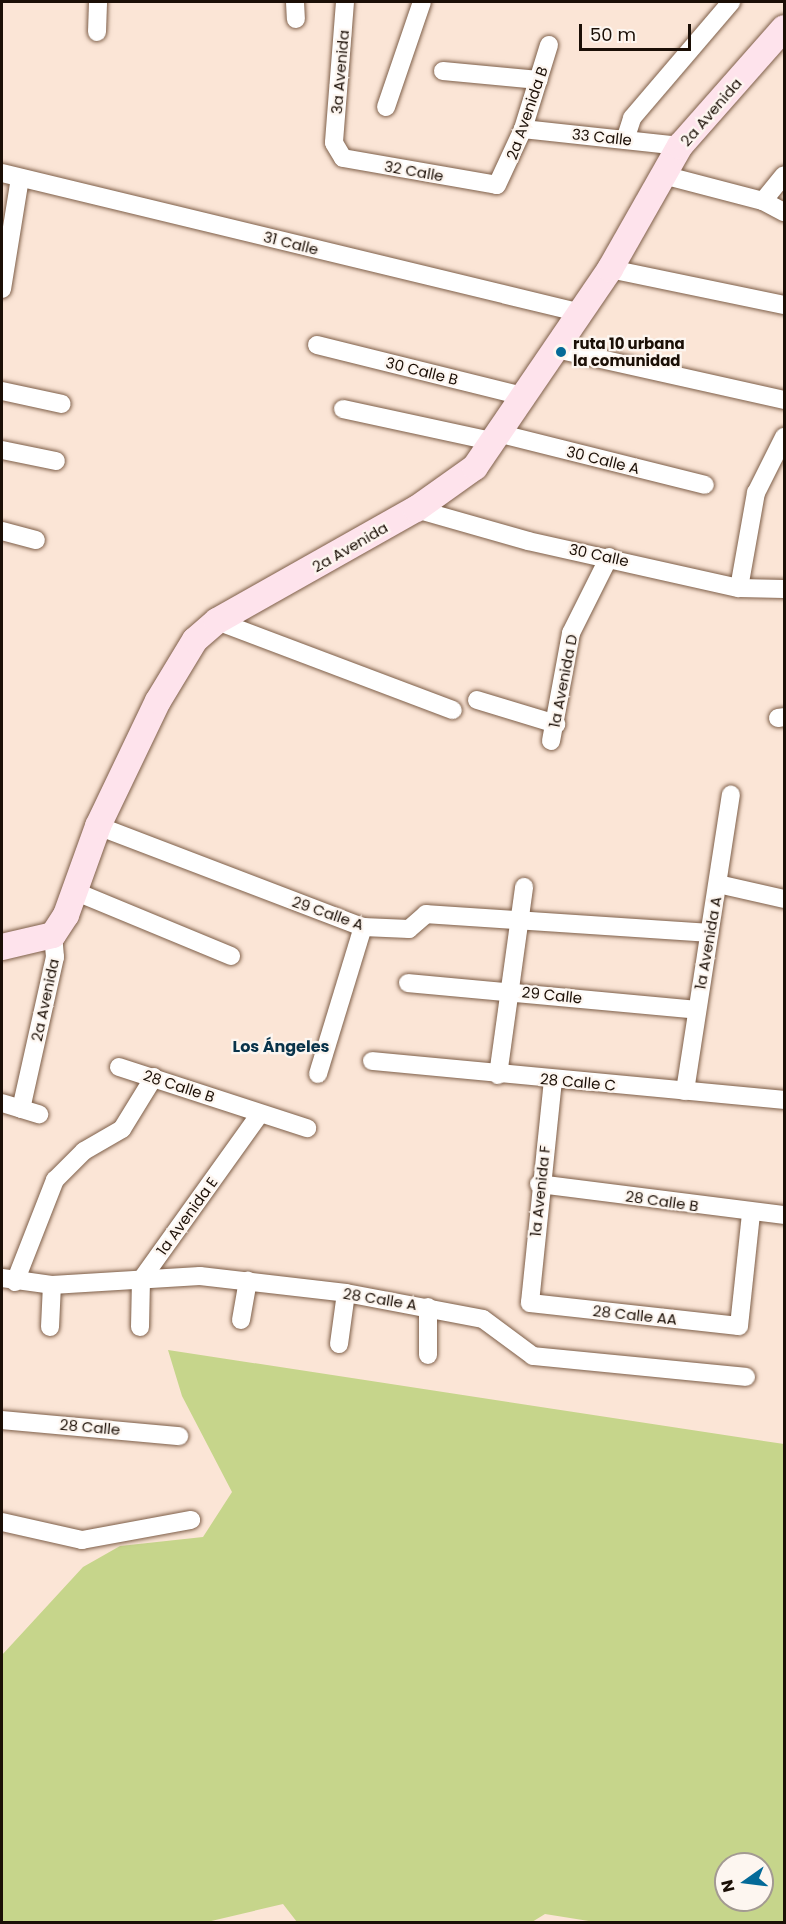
<!DOCTYPE html>
<html>
<head>
<meta charset="utf-8">
<style>
  body { margin:0 }
  #map { position:relative; width:786px; height:1924px; overflow:hidden; background:#fbe5d6; font-family:Poppins,sans-serif }
  div>[style] { position:absolute }
  .green>* { inset:0; background:#c6d58b }
  .roads { filter:drop-shadow(0 0 2px #7d5e48) drop-shadow(0 0 2px #7d5e48) }
  .street>* { height:18px; margin:-9px; padding:0 9px; transform-origin:9px; border-radius:9px; background:#fff }
  .secondary>* { height:26px; margin:-13px; padding:0 13px; transform-origin:13px; border-radius:13px; background:#fee3ec }
  .dots>* { width:16px; height:16px; translate:-50% -50%; box-sizing:border-box; border:3px solid #fdf6f0; border-radius:50% }
  span { translate:-50% -50%; white-space:nowrap; text-align:center; line-height:1.15; -webkit-text-stroke:4.5px #fdf6f0; paint-order:stroke }
  .street-label { font-size:15px; color:#1b0f06 }
  .poi-label { font-size:15px; color:#1b0f06; font-weight:700 }
  .left { translate:0 -50%; text-align:left }
  .neighbourhood-label { font-size:16px; color:#09334a; font-weight:700 }
  .frame { position:absolute; inset:0; border:3px solid #1b0f06; pointer-events:none }
  .north { position:absolute; left:714px; top:1852px; width:60px; height:60px; box-sizing:border-box; background:#fdf6f0; border:2px solid #a39a92; border-radius:50%; rotate:256deg; font-size:16px; font-weight:700; line-height:24px; text-align:center; color:#1b0f06 }
  .north::after { content:''; display:block; margin:auto; width:21px; height:27px; background:#046a98; clip-path:polygon(50% 0,100% 100%,50% 72%,0 100%) }
  .scale { position:absolute; left:579px; top:24px; width:112px; height:27px; box-sizing:border-box; border:3px solid #1b0f06; border-top:0; padding-left:8px; font-size:18px; line-height:21px; white-space:nowrap; color:#1b0f06; -webkit-text-stroke:4px #fdf6f0; paint-order:stroke }
</style>
</head>
<body>
<div id="map">
  <div class="green">
    <i style="clip-path:polygon(evenodd,168px 1350px,784px 1444px,784px 1922px,595px 1922px,545px 1914px,532px 1922px,297px 1922px,283px 1904px,207px 1922px,2px 1922px,2px 1655px,83px 1567px,120px 1546px,203px 1537px,232px 1492px,182px 1396px,168px 1350px,726px 1864px,762px 1864px,762px 1900px,726px 1900px,726px 1864px)"></i>
  </div>
  <div class="roads">
    <div class="street">
      <i style="left:295px;top:2px;width:17px;rotate:87deg"></i>
      <i style="left:345px;top:2px;width:141px;rotate:94.5deg"></i>
      <i style="left:334px;top:143px;width:17px;rotate:59deg"></i>
      <i style="left:343px;top:158px;width:156px;rotate:9.9deg"></i>
      <i style="left:497px;top:185px;width:62px;rotate:-65.1deg"></i>
      <i style="left:523px;top:129px;width:88px;rotate:-72.8deg"></i>
      <i style="left:97px;top:32px;width:30px;rotate:-88deg"></i>
      <i style="left:443px;top:71px;width:96px;rotate:5.4deg"></i>
      <i style="left:386px;top:107px;width:111px;rotate:-71.1deg"></i>
      <i style="left:523px;top:129px;width:158px;rotate:6.2deg"></i>
      <i style="left:625px;top:140px;width:23px;rotate:-72deg"></i>
      <i style="left:632px;top:118px;width:153px;rotate:-49.5deg"></i>
      <i style="left:2px;top:173px;width:596px;rotate:13.59deg"></i>
      <i style="left:667px;top:176px;width:99px;rotate:14.6deg"></i>
      <i style="left:763px;top:201px;width:24px;rotate:28deg"></i>
      <i style="left:763px;top:201px;width:33px;rotate:-51deg"></i>
      <i style="left:610px;top:269px;width:178px;rotate:11.7deg"></i>
      <i style="left:2px;top:289px;width:112px;rotate:-80.8deg"></i>
      <i style="left:317px;top:345px;width:216px;rotate:13.9deg"></i>
      <i style="left:556px;top:349px;width:234px;rotate:12.6deg"></i>
      <i style="left:2px;top:391px;width:61px;rotate:12.2deg"></i>
      <i style="left:343px;top:409px;width:156px;rotate:12.2deg"></i>
      <i style="left:501px;top:434px;width:210px;rotate:14deg"></i>
      <i style="left:2px;top:450px;width:55px;rotate:11.5deg"></i>
      <i style="left:416px;top:509px;width:116px;rotate:15.9deg"></i>
      <i style="left:528px;top:541px;width:216px;rotate:12.6deg"></i>
      <i style="left:739px;top:588px;width:45px;rotate:1.3deg"></i>
      <i style="left:2px;top:531px;width:35px;rotate:15deg"></i>
      <i style="left:739px;top:588px;width:97px;rotate:-79.9deg"></i>
      <i style="left:756px;top:493px;width:63px;rotate:-63.4deg"></i>
      <i style="left:217px;top:621px;width:252px;rotate:20.7deg"></i>
      <i style="left:477px;top:700px;width:83px;rotate:16.9deg"></i>
      <i style="left:778px;top:718px;width:6px;rotate:-9deg"></i>
      <i style="left:551px;top:741px;width:110px;rotate:-79.5deg"></i>
      <i style="left:571px;top:633px;width:85px;rotate:-63.4deg"></i>
      <i style="left:98px;top:826px;width:284px;rotate:20.9deg"></i>
      <i style="left:363px;top:927px;width:46px;rotate:2.5deg"></i>
      <i style="left:409px;top:929px;width:23px;rotate:-41deg"></i>
      <i style="left:426px;top:914px;width:284px;rotate:3.8deg"></i>
      <i style="left:718px;top:884px;width:68px;rotate:12.8deg"></i>
      <i style="left:74px;top:891px;width:170px;rotate:22.5deg"></i>
      <i style="left:408px;top:983px;width:290px;rotate:5.3deg"></i>
      <i style="left:372px;top:1061px;width:414px;rotate:5.4deg"></i>
      <i style="left:119px;top:1067px;width:198px;rotate:18deg"></i>
      <i style="left:318px;top:1074px;width:154px;rotate:-73deg"></i>
      <i style="left:498px;top:1075px;width:190px;rotate:-82.1deg"></i>
      <i style="left:553px;top:1080px;width:224px;rotate:95.9deg"></i>
      <i style="left:530px;top:1303px;width:210px;rotate:6.3deg"></i>
      <i style="left:739px;top:1326px;width:114px;rotate:-83.9deg"></i>
      <i style="left:685px;top:1091px;width:300px;rotate:-81.2deg"></i>
      <i style="left:2px;top:1103px;width:39px;rotate:17deg"></i>
      <i style="left:21px;top:1109px;width:156px;rotate:-77.4deg"></i>
      <i style="left:55px;top:957px;width:22px;rotate:-95deg"></i>
      <i style="left:539px;top:1184px;width:247px;rotate:7.2deg"></i>
      <i style="left:2px;top:1278px;width:50px;rotate:8deg"></i>
      <i style="left:52px;top:1285px;width:148px;rotate:-3.5deg"></i>
      <i style="left:200px;top:1276px;width:147px;rotate:6.6deg"></i>
      <i style="left:346px;top:1293px;width:139px;rotate:10.7deg"></i>
      <i style="left:483px;top:1319px;width:62px;rotate:36.5deg"></i>
      <i style="left:533px;top:1356px;width:214px;rotate:5.6deg"></i>
      <i style="left:15px;top:1282px;width:110px;rotate:-68.6deg"></i>
      <i style="left:55px;top:1180px;width:41px;rotate:-45deg"></i>
      <i style="left:84px;top:1151px;width:44px;rotate:-30.1deg"></i>
      <i style="left:122px;top:1129px;width:61px;rotate:-58.4deg"></i>
      <i style="left:241px;top:1320px;width:40px;rotate:-80deg"></i>
      <i style="left:50px;top:1327px;width:42px;rotate:-87.3deg"></i>
      <i style="left:140px;top:1327px;width:47px;rotate:-88.8deg"></i>
      <i style="left:141px;top:1280px;width:204px;rotate:-54.4deg"></i>
      <i style="left:339px;top:1344px;width:51px;rotate:-82.2deg"></i>
      <i style="left:428px;top:1355px;width:48px;rotate:-90deg"></i>
      <i style="left:2px;top:1420px;width:178px;rotate:5.2deg"></i>
      <i style="left:2px;top:1522px;width:82px;rotate:12.7deg"></i>
      <i style="left:82px;top:1540px;width:111px;rotate:-10.4deg"></i>
    </div>
    <div class="secondary">
      <i style="left:2px;top:947px;width:52px;rotate:-13.2deg"></i>
      <i style="left:53px;top:935px;width:24px;rotate:-57deg"></i>
      <i style="left:66px;top:915px;width:95px;rotate:-70.2deg"></i>
      <i style="left:98px;top:826px;width:139px;rotate:-64.4deg"></i>
      <i style="left:158px;top:701px;width:71px;rotate:-58.8deg"></i>
      <i style="left:195px;top:640px;width:29px;rotate:-41deg"></i>
      <i style="left:217px;top:621px;width:228px;rotate:-29.4deg"></i>
      <i style="left:416px;top:509px;width:72px;rotate:-35.4deg"></i>
      <i style="left:475px;top:467px;width:240px;rotate:-55.7deg"></i>
      <i style="left:610px;top:269px;width:142px;rotate:-60.4deg"></i>
      <i style="left:680px;top:146px;width:157px;rotate:-48.6deg"></i>
    </div>
  </div>
  <div class="dots">
    <i style="left:561px;top:352px;background:#046a98"></i>
  </div>
  <div class="street-label">
    <span style="left:340px;top:72px;rotate:-85deg">3a Avenida</span>
    <span style="left:711px;top:112px;rotate:-49deg">2a Avenida</span>
    <span style="left:527px;top:113px;rotate:-71deg">2a Avenida B</span>
    <span style="left:602px;top:137px;rotate:6deg">33 Calle</span>
    <span style="left:414px;top:171px;rotate:10deg">32 Calle</span>
    <span style="left:291px;top:243px;rotate:14deg">31 Calle</span>
    <span style="left:422px;top:371px;rotate:14deg">30 Calle B</span>
    <span style="left:603px;top:460px;rotate:14deg">30 Calle A</span>
    <span style="left:350px;top:547px;rotate:-30deg">2a Avenida</span>
    <span style="left:599px;top:555px;rotate:12deg">30 Calle</span>
    <span style="left:563px;top:681px;rotate:-79deg">1a Avenida D</span>
    <span style="left:328px;top:913px;rotate:19deg">29 Calle A</span>
    <span style="left:708px;top:943px;rotate:-80deg">1a Avenida A</span>
    <span style="left:552px;top:995px;rotate:6deg">29 Calle</span>
    <span style="left:45px;top:1000px;rotate:-78deg">2a Avenida</span>
    <span style="left:578px;top:1082px;rotate:5deg">28 Calle C</span>
    <span style="left:179px;top:1086px;rotate:18deg">28 Calle B</span>
    <span style="left:540px;top:1191px;rotate:-84deg">1a Avenida F</span>
    <span style="left:662px;top:1201px;rotate:8deg">28 Calle B</span>
    <span style="left:187px;top:1216px;rotate:-54deg">1a Avenida E</span>
    <span style="left:380px;top:1299px;rotate:9deg">28 Calle A</span>
    <span style="left:635px;top:1315px;rotate:6deg">28 Calle AA</span>
    <span style="left:90px;top:1427px;rotate:5deg">28 Calle</span>
  </div>
  <div class="poi-label">
    <span class="left" style="left:573px;top:352px">ruta 10 urbana<br>la comunidad</span>
  </div>
  <div class="neighbourhood-label">
    <span style="left:281px;top:1047px">Los Ángeles</span>
  </div>
  <div class="frame"></div>
  <div class="north">N</div>
  <div class="scale">50 m</div>
</div>
</body>
</html>
